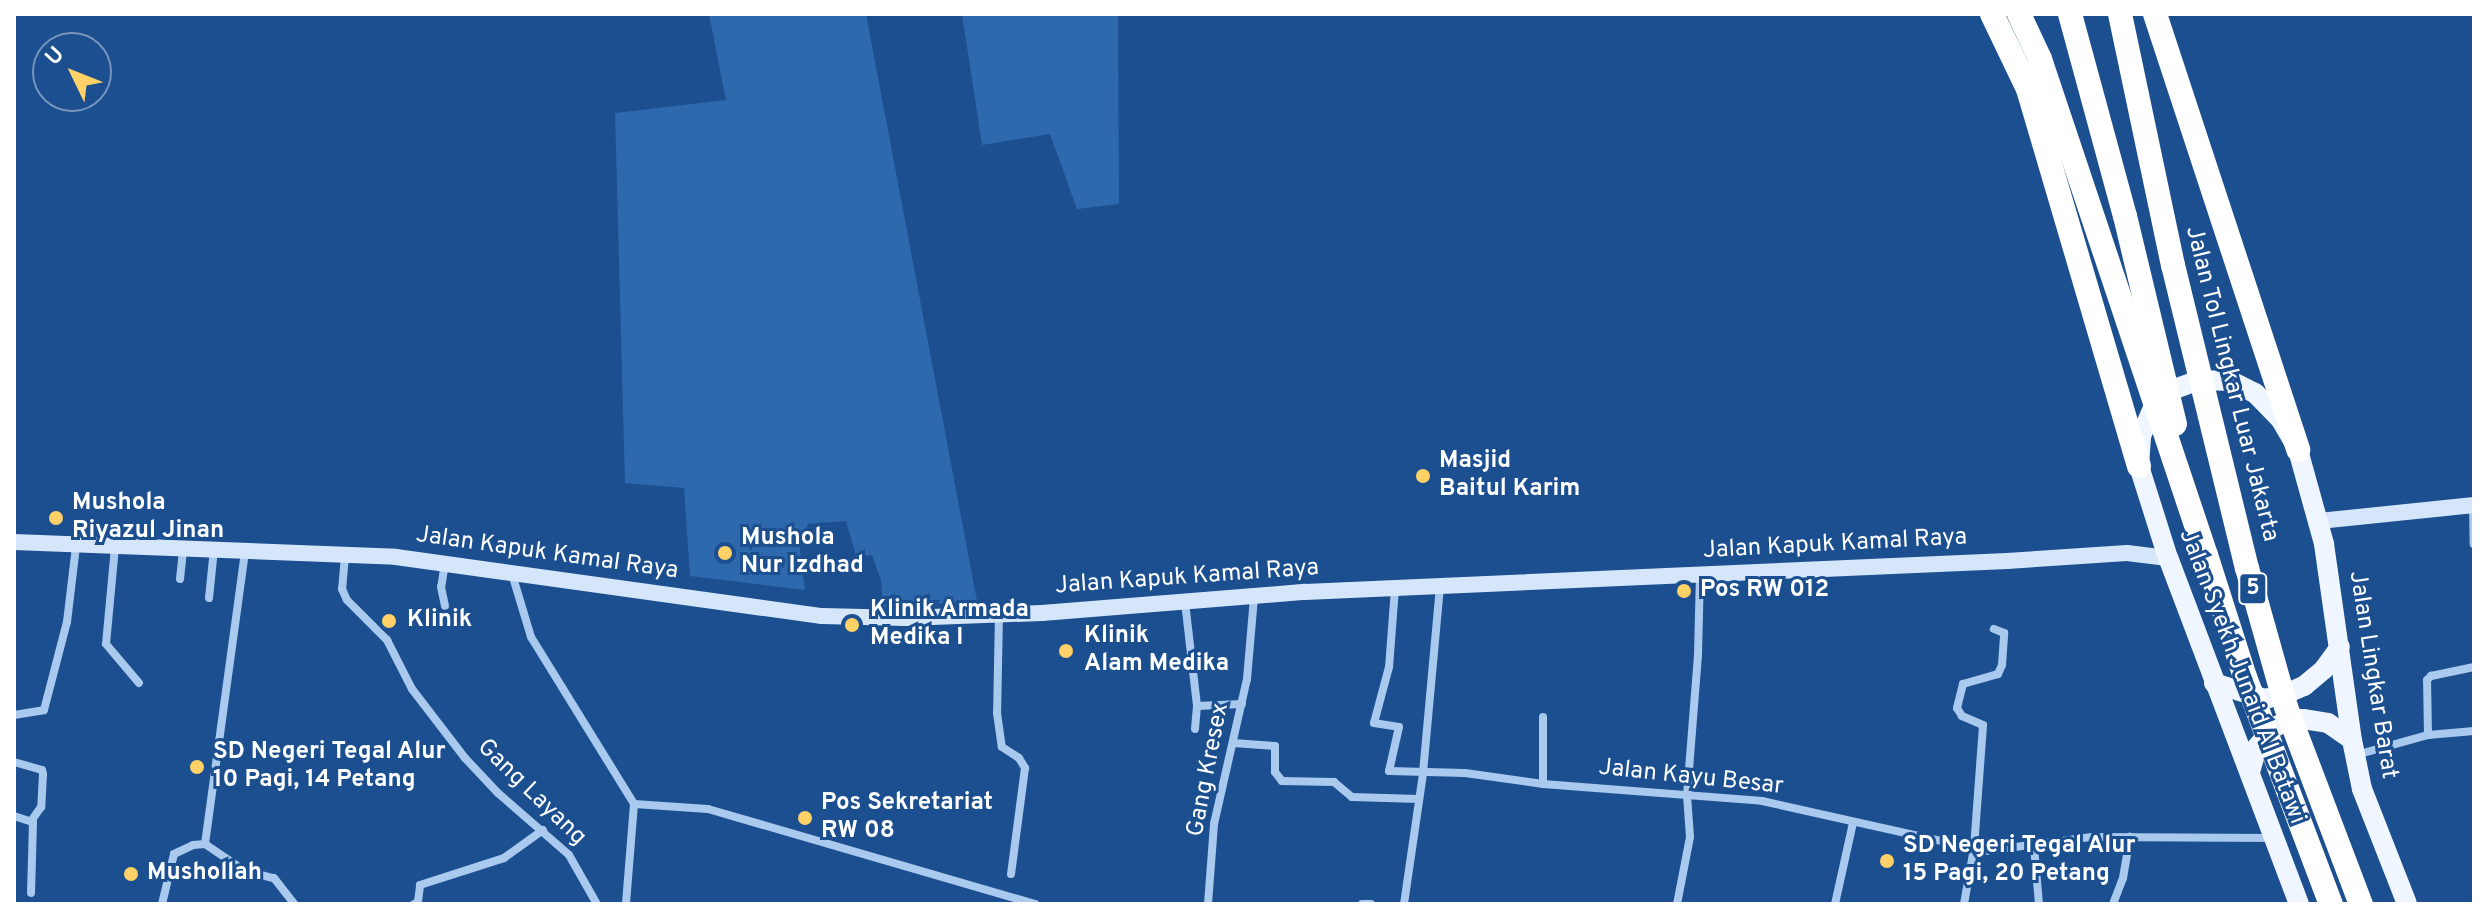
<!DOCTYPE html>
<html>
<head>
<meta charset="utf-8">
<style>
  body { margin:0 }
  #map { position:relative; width:2488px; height:918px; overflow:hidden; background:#1b4f8f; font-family:Overpass,sans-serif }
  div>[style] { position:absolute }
  .green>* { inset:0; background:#2e69ad }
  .street>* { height:8px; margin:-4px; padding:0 4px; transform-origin:4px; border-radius:4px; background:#a9c9ee }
  .secondary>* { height:16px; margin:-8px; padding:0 8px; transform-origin:8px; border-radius:8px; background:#d6e6fa }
  .primary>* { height:20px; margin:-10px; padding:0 10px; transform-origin:10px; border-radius:10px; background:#f0f6ff }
  .highway>* { height:24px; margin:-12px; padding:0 12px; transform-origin:12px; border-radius:12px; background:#fff }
  .highway-bridge>* { height:24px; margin:-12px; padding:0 12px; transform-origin:12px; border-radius:12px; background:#fff }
  .dots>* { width:22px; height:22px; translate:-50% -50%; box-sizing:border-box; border:4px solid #1b4f8f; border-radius:50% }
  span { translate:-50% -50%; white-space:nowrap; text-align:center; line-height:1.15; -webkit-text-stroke:6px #1b4f8f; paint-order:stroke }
  .shield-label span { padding:2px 6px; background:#1b4f8f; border:2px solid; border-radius:6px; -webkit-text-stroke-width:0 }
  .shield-label { font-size:22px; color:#fff; font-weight:700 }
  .street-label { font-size:24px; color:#fff }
  .poi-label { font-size:24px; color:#fff; font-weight:700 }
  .left { translate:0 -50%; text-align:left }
  .frame { position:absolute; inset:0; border:16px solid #fff; pointer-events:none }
  .north { position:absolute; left:32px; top:32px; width:80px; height:80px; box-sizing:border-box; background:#1b4f8f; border:2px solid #7695bc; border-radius:50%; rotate:313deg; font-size:22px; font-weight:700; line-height:32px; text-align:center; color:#fff }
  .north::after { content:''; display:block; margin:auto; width:28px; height:36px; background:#ffd166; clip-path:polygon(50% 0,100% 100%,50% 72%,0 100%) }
</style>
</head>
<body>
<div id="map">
  <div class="green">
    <i style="clip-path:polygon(709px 14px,866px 14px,977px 601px,883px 607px,881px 580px,872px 555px,856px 556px,846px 521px,808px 524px,799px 543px,805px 590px,690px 576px,684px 488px,625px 483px,615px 113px,726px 100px)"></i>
    <i style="clip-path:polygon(962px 14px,1118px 14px,1119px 204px,1077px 209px,1050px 134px,982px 145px)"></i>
  </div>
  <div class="street">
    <i style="left:2473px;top:505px;width:39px;rotate:89deg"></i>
    <i style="left:115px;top:547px;width:97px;rotate:95.3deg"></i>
    <i style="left:106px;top:644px;width:51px;rotate:49.8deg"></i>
    <i style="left:345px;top:556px;width:33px;rotate:95deg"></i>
    <i style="left:342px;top:589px;width:12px;rotate:66deg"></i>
    <i style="left:347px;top:600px;width:57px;rotate:45deg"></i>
    <i style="left:387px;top:640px;width:55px;rotate:63deg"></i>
    <i style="left:412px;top:689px;width:87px;rotate:52.5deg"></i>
    <i style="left:465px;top:758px;width:48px;rotate:46.7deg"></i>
    <i style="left:498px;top:793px;width:94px;rotate:41.1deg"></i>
    <i style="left:569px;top:855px;width:56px;rotate:60.3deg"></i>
    <i style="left:445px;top:563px;width:24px;rotate:99deg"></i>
    <i style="left:441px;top:587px;width:19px;rotate:78deg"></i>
    <i style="left:512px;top:574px;width:66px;rotate:73.2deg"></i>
    <i style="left:531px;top:637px;width:196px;rotate:58.3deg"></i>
    <i style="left:634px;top:804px;width:100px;rotate:94.6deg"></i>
    <i style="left:180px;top:579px;width:31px;rotate:-84deg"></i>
    <i style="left:1395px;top:588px;width:79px;rotate:94.3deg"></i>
    <i style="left:1389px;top:667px;width:58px;rotate:105deg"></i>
    <i style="left:1374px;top:723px;width:25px;rotate:9deg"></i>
    <i style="left:1399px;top:727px;width:45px;rotate:102.8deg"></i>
    <i style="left:1389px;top:771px;width:76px;rotate:1.5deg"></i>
    <i style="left:1465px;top:773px;width:79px;rotate:8deg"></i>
    <i style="left:1543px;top:784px;width:220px;rotate:4.4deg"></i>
    <i style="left:1762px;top:801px;width:229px;rotate:12.6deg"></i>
    <i style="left:1985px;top:851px;width:108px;rotate:-7.5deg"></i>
    <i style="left:2092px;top:837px;width:182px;rotate:0.3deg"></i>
    <i style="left:209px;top:598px;width:49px;rotate:-84.2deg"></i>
    <i style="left:1185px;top:602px;width:105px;rotate:83.4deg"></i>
    <i style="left:1197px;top:706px;width:23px;rotate:95deg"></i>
    <i style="left:999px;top:613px;width:100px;rotate:91.1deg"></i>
    <i style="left:997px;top:713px;width:34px;rotate:82deg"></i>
    <i style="left:1002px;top:747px;width:20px;rotate:33deg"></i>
    <i style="left:1019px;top:758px;width:12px;rotate:59deg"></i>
    <i style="left:1025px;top:768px;width:107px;rotate:97.5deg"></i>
    <i style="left:1197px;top:706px;width:45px;rotate:-2.5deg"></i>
    <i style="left:14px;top:715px;width:30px;rotate:-9deg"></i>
    <i style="left:44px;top:710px;width:91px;rotate:-75.4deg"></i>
    <i style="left:67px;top:622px;width:77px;rotate:-83.2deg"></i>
    <i style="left:1543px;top:717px;width:67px;rotate:90deg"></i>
    <i style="left:2428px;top:735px;width:55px;rotate:-91deg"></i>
    <i style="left:2427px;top:680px;width:6px;rotate:-45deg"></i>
    <i style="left:2431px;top:676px;width:44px;rotate:-11.8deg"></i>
    <i style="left:1233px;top:743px;width:42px;rotate:4.1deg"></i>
    <i style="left:1275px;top:746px;width:26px;rotate:90deg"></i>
    <i style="left:1275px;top:772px;width:11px;rotate:52deg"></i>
    <i style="left:1282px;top:781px;width:52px;rotate:1.1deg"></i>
    <i style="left:1334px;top:782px;width:23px;rotate:40deg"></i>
    <i style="left:1352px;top:797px;width:67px;rotate:1.7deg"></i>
    <i style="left:2356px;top:755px;width:75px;rotate:-15.5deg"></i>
    <i style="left:2428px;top:735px;width:46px;rotate:-5deg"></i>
    <i style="left:14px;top:762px;width:29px;rotate:16deg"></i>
    <i style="left:42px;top:770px;width:4px;rotate:76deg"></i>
    <i style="left:43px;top:774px;width:33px;rotate:93deg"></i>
    <i style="left:41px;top:807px;width:16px;rotate:125deg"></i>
    <i style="left:634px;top:804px;width:74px;rotate:3.9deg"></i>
    <i style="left:708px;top:809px;width:341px;rotate:16.2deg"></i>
    <i style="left:14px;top:816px;width:20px;rotate:18deg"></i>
    <i style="left:33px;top:822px;width:71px;rotate:91.6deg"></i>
    <i style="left:205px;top:844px;width:296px;rotate:-82.2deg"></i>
    <i style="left:2034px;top:846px;width:58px;rotate:85.1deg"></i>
    <i style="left:162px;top:904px;width:51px;rotate:-76.5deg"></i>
    <i style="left:174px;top:854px;width:21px;rotate:-25deg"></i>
    <i style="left:193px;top:845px;width:12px;rotate:-5deg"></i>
    <i style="left:205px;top:844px;width:48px;rotate:34deg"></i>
    <i style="left:245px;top:871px;width:30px;rotate:14deg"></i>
    <i style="left:274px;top:878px;width:33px;rotate:52deg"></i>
    <i style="left:414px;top:904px;width:4px;rotate:-27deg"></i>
    <i style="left:418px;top:902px;width:17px;rotate:-83deg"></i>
    <i style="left:420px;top:885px;width:88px;rotate:-17.8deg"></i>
    <i style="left:504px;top:858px;width:48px;rotate:-35.7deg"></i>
    <i style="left:1208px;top:904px;width:80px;rotate:-85.7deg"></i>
    <i style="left:1214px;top:824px;width:149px;rotate:-77.2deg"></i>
    <i style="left:1247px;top:679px;width:82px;rotate:-85.1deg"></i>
    <i style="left:1362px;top:904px;width:9px"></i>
    <i style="left:1404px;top:904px;width:132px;rotate:-81.7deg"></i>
    <i style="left:1423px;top:773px;width:188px;rotate:-84.8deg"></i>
    <i style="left:1677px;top:904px;width:68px;rotate:-79deg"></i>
    <i style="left:1690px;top:837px;width:42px;rotate:-94.1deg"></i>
    <i style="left:1687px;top:795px;width:140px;rotate:-85.5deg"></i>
    <i style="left:1698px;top:655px;width:80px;rotate:-88.6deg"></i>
    <i style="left:1835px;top:904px;width:83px;rotate:-77.5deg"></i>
    <i style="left:1964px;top:904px;width:57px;rotate:-79.9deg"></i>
    <i style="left:1974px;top:848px;width:123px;rotate:-85.8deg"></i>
    <i style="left:1983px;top:725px;width:23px;rotate:-157deg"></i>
    <i style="left:1962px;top:716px;width:9px;rotate:-122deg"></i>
    <i style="left:1957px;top:708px;width:25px;rotate:-76deg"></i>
    <i style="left:1963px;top:684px;width:36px;rotate:-16deg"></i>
    <i style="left:1998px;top:674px;width:10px;rotate:-66deg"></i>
    <i style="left:2002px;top:665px;width:32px;rotate:-86deg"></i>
    <i style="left:2004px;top:633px;width:11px;rotate:-158deg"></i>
    <i style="left:2113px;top:904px;width:28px;rotate:-69deg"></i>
    <i style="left:2123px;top:878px;width:42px;rotate:-80.3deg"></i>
  </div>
  <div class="secondary">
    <i style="left:2319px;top:521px;width:156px;rotate:-5.9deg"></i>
    <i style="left:14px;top:542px;width:382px;rotate:2.2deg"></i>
    <i style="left:396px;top:557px;width:430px;rotate:7.9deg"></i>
    <i style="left:822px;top:616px;width:83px;rotate:1.4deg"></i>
    <i style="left:905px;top:618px;width:137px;rotate:-2.1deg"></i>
    <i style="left:1042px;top:613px;width:264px;rotate:-4.6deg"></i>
    <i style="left:1305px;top:592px;width:703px;rotate:-2.53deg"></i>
    <i style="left:2007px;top:561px;width:120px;rotate:-3.8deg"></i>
    <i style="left:2127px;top:553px;width:41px;rotate:7deg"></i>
  </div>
  <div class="primary">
    <i style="left:2214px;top:683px;width:53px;rotate:17.4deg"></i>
    <i style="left:2265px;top:699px;width:21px;rotate:-14deg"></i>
    <i style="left:2285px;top:694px;width:21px;rotate:-23deg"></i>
    <i style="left:2304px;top:686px;width:26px;rotate:-40deg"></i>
    <i style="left:2324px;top:669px;width:27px;rotate:-54deg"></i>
    <i style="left:2250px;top:772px;width:26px;rotate:-74deg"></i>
    <i style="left:2257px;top:747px;width:25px;rotate:-50deg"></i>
    <i style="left:2273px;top:728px;width:16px;rotate:-27deg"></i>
    <i style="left:2287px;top:721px;width:16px;rotate:-7deg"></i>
    <i style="left:2303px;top:719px;width:25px;rotate:9deg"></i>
    <i style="left:2328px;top:723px;width:29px;rotate:35deg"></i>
    <i style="left:2299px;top:904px;width:370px;rotate:-110.7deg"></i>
    <i style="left:2168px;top:558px;width:96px;rotate:-107.5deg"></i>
    <i style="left:2139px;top:466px;width:30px;rotate:-86deg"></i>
    <i style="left:2141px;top:436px;width:30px;rotate:-67deg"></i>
    <i style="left:2153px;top:408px;width:23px;rotate:-47deg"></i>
    <i style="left:2169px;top:391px;width:32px;rotate:-20deg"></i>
    <i style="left:2199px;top:380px;width:32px;rotate:2deg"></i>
    <i style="left:2231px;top:381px;width:27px;rotate:27deg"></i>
    <i style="left:2255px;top:393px;width:37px;rotate:46deg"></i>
    <i style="left:2281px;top:420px;width:34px;rotate:60deg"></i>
    <i style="left:2298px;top:450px;width:98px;rotate:74.5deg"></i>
    <i style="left:2324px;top:544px;width:198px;rotate:81.9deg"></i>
    <i style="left:2352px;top:740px;width:50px;rotate:78.5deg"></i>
    <i style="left:2362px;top:789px;width:123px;rotate:68.6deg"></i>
  </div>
  <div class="highway">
    <i style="left:1992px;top:14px;width:83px;rotate:64.4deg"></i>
    <i style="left:2028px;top:89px;width:393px;rotate:73.6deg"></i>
    <i style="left:2019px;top:14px;width:50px;rotate:65deg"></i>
    <i style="left:2070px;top:14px;width:209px;rotate:74.8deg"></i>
    <i style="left:2120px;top:14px;width:257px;rotate:78.1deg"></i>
    <i style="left:2155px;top:14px;width:459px;rotate:71.8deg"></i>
    <i style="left:2206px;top:555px;width:128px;rotate:72.3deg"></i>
  </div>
  <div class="highway-bridge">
    <i style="left:2040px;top:59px;width:523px;rotate:71.5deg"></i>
    <i style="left:2125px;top:216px;width:214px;rotate:76.5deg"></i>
    <i style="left:2173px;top:265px;width:312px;rotate:76.3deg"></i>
    <i style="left:2247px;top:568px;width:144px;rotate:74.3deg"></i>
    <i style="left:2286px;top:707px;width:211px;rotate:69.2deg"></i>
    <i style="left:2245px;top:677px;width:243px;rotate:69.3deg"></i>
  </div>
  <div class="dots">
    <i style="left:1423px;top:476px;background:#ffd166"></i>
    <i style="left:56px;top:518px;background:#ffd166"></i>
    <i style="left:725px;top:553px;background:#ffd166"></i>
    <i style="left:1684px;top:591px;background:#ffd166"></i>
    <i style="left:389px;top:621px;background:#ffd166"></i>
    <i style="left:852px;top:625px;background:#ffd166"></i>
    <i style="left:1066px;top:651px;background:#ffd166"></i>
    <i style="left:197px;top:767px;background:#ffd166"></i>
    <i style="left:805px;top:818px;background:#ffd166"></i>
    <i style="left:1887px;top:861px;background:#ffd166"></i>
    <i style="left:131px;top:874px;background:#ffd166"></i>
  </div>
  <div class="shield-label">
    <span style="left:2253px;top:589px">5</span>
  </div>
  <div class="street-label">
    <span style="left:2231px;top:384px;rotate:76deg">Jalan Tol Lingkar Luar Jakarta</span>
    <span style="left:1835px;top:545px;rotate:-3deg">Jalan Kapuk Kamal Raya</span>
    <span style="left:547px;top:554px;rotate:8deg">Jalan Kapuk Kamal Raya</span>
    <span style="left:1187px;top:578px;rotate:-4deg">Jalan Kapuk Kamal Raya</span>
    <span style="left:2372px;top:675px;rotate:81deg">Jalan Lingkar Barat</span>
    <span style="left:2241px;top:677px;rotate:69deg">Jalan Syekh Junaid Al Batawi</span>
    <span style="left:1209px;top:770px;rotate:-79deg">Gang Kresex</span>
    <span style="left:1691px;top:778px;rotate:6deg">Jalan Kayu Besar</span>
    <span style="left:531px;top:793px;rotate:44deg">Gang Layang</span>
  </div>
  <div class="poi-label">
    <span class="left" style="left:1439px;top:476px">Masjid<br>Baitul Karim</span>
    <span class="left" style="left:72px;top:518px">Mushola<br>Riyazul Jinan</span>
    <span class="left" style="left:741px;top:553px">Mushola<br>Nur Izdhad</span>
    <span class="left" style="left:1700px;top:591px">Pos RW 012</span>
    <span class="left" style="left:870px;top:625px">Klinik Armada<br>Medika I</span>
    <span class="left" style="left:407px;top:621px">Klinik</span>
    <span class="left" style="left:1084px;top:651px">Klinik<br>Alam Medika</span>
    <span class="left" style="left:213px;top:767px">SD Negeri Tegal Alur<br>10 Pagi, 14 Petang</span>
    <span class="left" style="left:821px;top:818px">Pos Sekretariat<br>RW 08</span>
    <span class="left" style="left:1903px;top:861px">SD Negeri Tegal Alur<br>15 Pagi, 20 Petang</span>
    <span class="left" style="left:147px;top:874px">Mushollah</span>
  </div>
  <div class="frame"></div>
  <div class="north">U</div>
</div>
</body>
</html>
